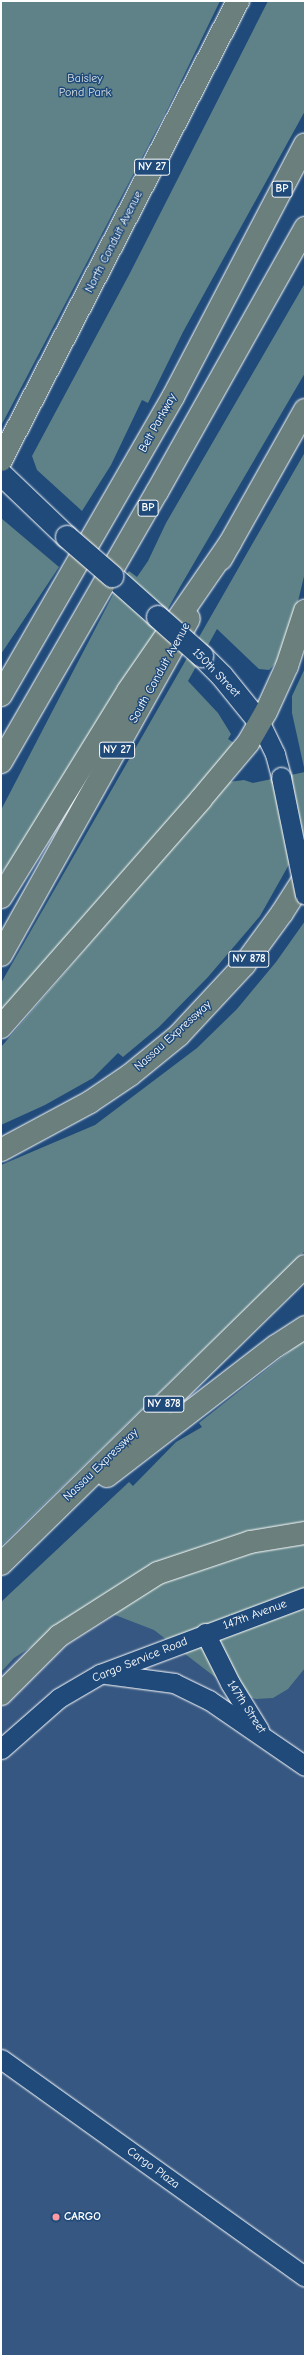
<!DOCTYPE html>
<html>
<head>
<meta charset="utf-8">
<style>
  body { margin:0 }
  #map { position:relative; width:306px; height:2357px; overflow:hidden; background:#1f4a7a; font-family:"Comic Neue",sans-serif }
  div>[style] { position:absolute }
  .built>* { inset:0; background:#365781 }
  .green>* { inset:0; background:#5e8287 }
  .roads { filter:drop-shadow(0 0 1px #fff) drop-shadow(0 0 1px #fff) }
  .street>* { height:19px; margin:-9.5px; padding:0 9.5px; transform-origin:9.5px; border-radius:9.5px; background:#1f4a7a }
  .secondary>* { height:22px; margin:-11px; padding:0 11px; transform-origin:11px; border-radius:11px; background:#1f4a7a }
  .primary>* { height:22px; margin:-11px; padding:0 11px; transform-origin:11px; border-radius:11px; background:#6b7f7c }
  .highway>* { height:22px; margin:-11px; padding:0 11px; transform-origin:11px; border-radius:11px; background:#6b7f7c }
  .bridges { filter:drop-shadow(0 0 1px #fff) drop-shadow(0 0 1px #fff) }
  .street-bridge>* { height:19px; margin:-9.5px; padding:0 9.5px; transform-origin:9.5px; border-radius:9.5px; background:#1f4a7a }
  .secondary-bridge>* { height:22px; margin:-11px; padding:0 11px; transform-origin:11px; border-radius:11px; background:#1f4a7a }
  .dots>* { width:11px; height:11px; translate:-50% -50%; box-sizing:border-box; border:2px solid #1f4a7a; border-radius:50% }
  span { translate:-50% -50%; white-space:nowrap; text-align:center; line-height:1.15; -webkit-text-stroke:3px #1f4a7a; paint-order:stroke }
  .shield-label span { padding:1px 3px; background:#1f4a7a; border:1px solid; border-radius:3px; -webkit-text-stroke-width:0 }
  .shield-label { font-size:11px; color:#fff; font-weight:700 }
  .park-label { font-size:12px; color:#d7e0e1 }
  .street-label { font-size:12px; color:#fff }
  .poi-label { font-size:12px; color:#fff; font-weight:700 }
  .left { translate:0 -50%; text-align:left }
  .frame { position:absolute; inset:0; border:2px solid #fff; pointer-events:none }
</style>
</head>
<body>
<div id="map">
  <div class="built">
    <i style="clip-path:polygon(305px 1391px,305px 2356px,1px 2356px,1px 1654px)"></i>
  </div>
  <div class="green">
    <i style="clip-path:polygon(1px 1px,220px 1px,168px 108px,2px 424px)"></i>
    <i style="clip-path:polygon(268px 1px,305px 1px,305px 111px,183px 332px,148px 403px,142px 400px,111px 465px,82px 511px,37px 470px,32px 456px,130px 273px)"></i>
    <i style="clip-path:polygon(305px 283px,305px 373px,180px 587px,123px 690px,27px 843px,1px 873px,1px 810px,118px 585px,129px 571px,137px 577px,148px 561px,166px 523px)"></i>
    <i style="clip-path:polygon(305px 452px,305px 572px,290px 635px,278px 661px,269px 670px,259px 669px,217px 629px,188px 681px,218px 713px,231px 734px,228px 739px,234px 743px,210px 775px,1px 1015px,1px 983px)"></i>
    <i style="clip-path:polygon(1px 518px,59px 567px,1px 654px)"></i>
    <i style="clip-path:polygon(305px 668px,305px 836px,260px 916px,208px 977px,159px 1027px,123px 1057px,118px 1053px,93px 1078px,45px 1105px,1px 1125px,1px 1047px,228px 782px,244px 780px,253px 783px,305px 772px,292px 713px,292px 696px)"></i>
    <i style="clip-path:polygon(305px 921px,305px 1251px,1px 1546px,1px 1165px,95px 1125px,197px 1048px,237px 1009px,276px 962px)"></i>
    <i style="clip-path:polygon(305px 1339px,305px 1668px,288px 1689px,273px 1698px,256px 1699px,237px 1694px,154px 1630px,115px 1615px,72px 1621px,14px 1658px,1px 1672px,1px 1602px,129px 1482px,133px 1486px,176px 1442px,202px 1427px,199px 1423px)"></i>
  </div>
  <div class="roads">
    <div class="street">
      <i style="left:260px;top:723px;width:34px;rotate:64deg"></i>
      <i style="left:275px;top:754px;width:24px;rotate:75deg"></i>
      <i style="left:205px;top:1633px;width:56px;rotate:63.4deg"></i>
      <i style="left:230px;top:1683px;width:55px;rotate:58.3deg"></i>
      <i style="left:106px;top:1674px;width:69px;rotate:7.5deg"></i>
      <i style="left:174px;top:1683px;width:39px;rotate:26deg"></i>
      <i style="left:209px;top:1700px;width:116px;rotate:34.5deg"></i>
      <i style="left:1px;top:1749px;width:77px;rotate:-41.3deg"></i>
      <i style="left:59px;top:1698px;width:48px;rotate:-30.3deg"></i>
      <i style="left:100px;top:1674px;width:219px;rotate:-20.6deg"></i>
      <i style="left:1px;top:2059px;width:374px;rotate:35.6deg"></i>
    </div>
    <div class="secondary">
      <i style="left:1px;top:474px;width:91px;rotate:43.7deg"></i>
      <i style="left:112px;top:576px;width:62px;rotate:41.7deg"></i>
      <i style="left:202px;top:656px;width:28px;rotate:45deg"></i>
      <i style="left:222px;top:676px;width:60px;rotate:51deg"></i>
    </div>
    <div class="primary">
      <i style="left:1px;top:460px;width:517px;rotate:-62.69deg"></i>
      <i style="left:221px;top:559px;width:171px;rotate:-60.6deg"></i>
      <i style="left:1px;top:955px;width:385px;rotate:-60.8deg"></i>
      <i style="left:1px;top:1027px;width:303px;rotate:-48.7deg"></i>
      <i style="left:201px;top:799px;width:73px;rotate:-50deg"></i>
      <i style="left:248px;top:743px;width:36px;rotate:-60deg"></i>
      <i style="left:266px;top:712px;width:51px;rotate:-65.5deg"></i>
      <i style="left:287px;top:666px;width:58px;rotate:-71.9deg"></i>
    </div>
    <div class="highway">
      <i style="left:1px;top:695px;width:344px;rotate:-60deg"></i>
      <i style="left:173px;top:397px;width:285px;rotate:-62.4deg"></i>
      <i style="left:1px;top:762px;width:312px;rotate:-60deg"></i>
      <i style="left:157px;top:492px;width:303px;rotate:-60.7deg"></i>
      <i style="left:1px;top:897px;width:242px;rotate:-58.3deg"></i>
      <i style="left:128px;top:691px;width:180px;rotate:-55.4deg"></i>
      <i style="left:1px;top:1150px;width:101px;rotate:-28.3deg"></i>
      <i style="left:90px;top:1102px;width:48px;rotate:-34deg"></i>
      <i style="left:130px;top:1075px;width:63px;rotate:-39.2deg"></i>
      <i style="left:179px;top:1035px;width:96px;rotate:-47.1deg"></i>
      <i style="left:244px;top:965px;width:64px;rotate:-53.8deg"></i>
      <i style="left:282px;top:913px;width:43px;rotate:-57.4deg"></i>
      <i style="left:107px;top:1476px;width:213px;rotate:-37.6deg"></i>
      <i style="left:276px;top:1346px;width:35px;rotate:-33deg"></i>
      <i style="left:1px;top:1564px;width:426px;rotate:-44.4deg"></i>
      <i style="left:1px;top:1694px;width:82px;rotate:-45deg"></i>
      <i style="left:59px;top:1636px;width:117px;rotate:-32.5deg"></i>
      <i style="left:158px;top:1573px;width:97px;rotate:-18.6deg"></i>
      <i style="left:250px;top:1542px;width:56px;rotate:-9.3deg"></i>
    </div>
  </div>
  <div class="bridges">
    <div class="street-bridge">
      <i style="left:281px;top:777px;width:120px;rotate:78.5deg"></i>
    </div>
    <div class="secondary-bridge">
      <i style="left:67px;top:537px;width:60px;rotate:40.9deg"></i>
      <i style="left:158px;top:617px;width:59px;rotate:41.6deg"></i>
    </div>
  </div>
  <div class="dots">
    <i style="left:56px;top:2217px;background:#ff9aa2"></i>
  </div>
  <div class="shield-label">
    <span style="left:152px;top:167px">NY 27</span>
    <span style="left:282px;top:189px">BP</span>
    <span style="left:148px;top:508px">BP</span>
    <span style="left:117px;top:750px">NY 27</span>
    <span style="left:249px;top:959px">NY 878</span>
    <span style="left:164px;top:1404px">NY 878</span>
  </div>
  <div class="park-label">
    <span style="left:85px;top:86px">Baisley<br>Pond Park</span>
  </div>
  <div class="street-label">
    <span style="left:114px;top:242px;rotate:-63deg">North Conduit Avenue</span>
    <span style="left:158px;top:423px;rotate:-61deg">Belt Parkway</span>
    <span style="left:160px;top:673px;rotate:-61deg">South Conduit Avenue</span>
    <span style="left:216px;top:673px;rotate:46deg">150th Street</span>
    <span style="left:173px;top:1036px;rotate:-42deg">Nassau Expressway</span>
    <span style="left:101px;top:1465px;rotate:-44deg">Nassau Expressway</span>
    <span style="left:255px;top:1615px;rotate:-20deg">147th Avenue</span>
    <span style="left:140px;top:1660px;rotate:-22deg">Cargo Service Road</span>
    <span style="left:246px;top:1707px;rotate:57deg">147th Street</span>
    <span style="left:153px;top:2168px;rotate:36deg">Cargo Plaza</span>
  </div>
  <div class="poi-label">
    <span class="left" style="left:64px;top:2217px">CARGO</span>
  </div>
  <div class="frame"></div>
</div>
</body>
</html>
